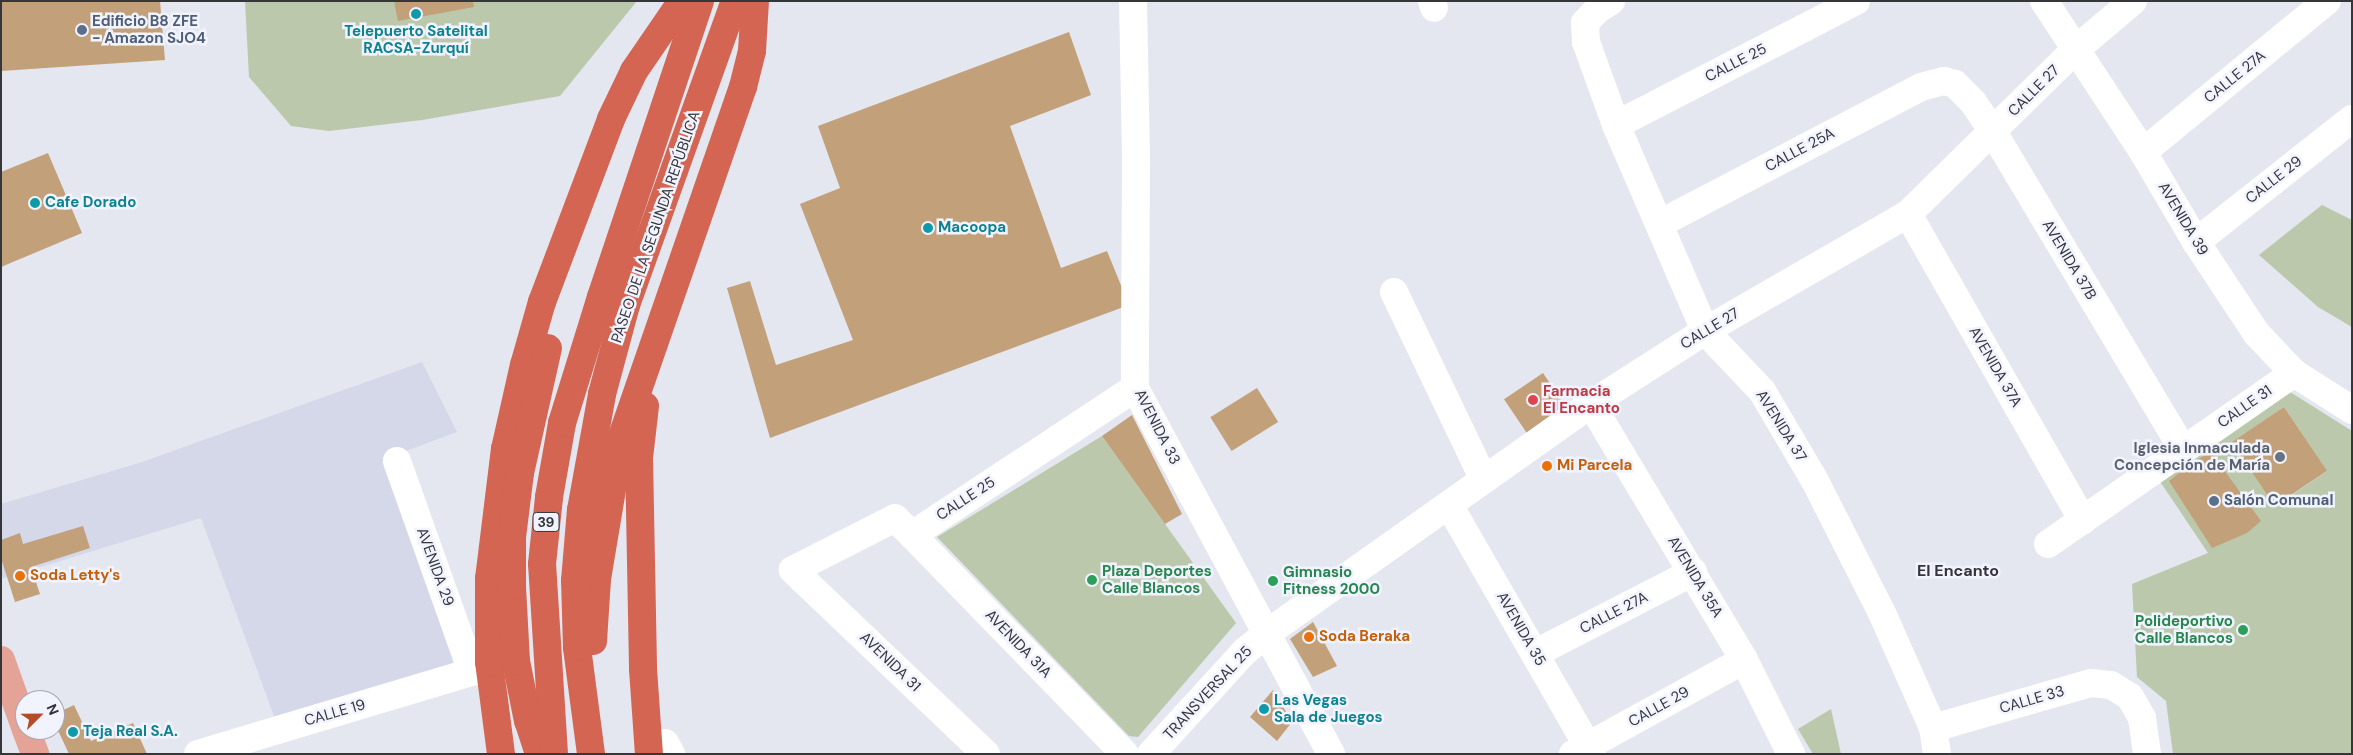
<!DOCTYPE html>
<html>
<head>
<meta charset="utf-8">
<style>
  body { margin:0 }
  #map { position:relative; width:2353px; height:755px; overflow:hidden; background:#e4e6f0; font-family:"DM Sans",sans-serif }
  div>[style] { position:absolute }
  .built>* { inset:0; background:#d4d8e9 }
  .green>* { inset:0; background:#bbc8ac }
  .building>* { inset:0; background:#c2a079; transform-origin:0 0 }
  .minor>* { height:28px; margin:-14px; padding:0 14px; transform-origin:14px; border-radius:14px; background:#fff }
  .major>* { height:28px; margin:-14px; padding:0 14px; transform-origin:14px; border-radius:14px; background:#e5a397 }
  .highway>* { height:28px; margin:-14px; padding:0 14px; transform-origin:14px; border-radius:14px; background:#d46552 }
  .dots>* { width:14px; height:14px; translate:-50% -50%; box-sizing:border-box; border:2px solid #f1f3fe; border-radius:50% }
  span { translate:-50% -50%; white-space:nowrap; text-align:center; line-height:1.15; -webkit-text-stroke:5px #f1f3fe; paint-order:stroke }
  .shield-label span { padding:1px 4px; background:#f1f3fe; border:1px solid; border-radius:4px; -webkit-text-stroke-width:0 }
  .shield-label { font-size:14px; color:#35363a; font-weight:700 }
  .service-label { font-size:15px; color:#4e5e75; font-weight:700 }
  .left { translate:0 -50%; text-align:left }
  .culture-label { font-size:15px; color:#0d838f; font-weight:700 }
  .street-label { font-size:15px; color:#35363a }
  .health-label { font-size:15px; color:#be3a42; font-weight:700 }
  .worship-label { font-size:15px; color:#5b616d; font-weight:700 }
  .right { translate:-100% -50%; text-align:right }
  .food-label { font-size:15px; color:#c56008; font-weight:700 }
  .leisure-label { font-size:15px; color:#27864d; font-weight:700 }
  .neighbourhood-label { font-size:16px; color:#35363a; font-weight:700 }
  .frame { position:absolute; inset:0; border:2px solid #35363a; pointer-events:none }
  .north { position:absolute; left:15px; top:690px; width:50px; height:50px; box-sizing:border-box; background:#f1f3fe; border:1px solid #a6a7b0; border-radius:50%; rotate:67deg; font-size:14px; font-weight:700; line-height:20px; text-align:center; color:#35363a }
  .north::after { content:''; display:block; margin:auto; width:18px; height:22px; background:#b34c27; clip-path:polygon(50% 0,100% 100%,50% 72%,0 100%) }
</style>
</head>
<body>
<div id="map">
  <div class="built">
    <i style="clip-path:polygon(422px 362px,457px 432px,387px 458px,461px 668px,277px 724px,201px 518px,1px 579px,1px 504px,139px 463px)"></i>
  </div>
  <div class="green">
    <i style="clip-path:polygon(245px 1px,637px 1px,560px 96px,422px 120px,329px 131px,291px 126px,249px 77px)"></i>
    <i style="clip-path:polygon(2322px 205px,2352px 220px,2352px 327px,2318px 307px,2259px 255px)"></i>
    <i style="clip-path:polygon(evenodd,2287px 390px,2352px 431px,2352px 754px,2173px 754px,2166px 701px,2137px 677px,2132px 584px,2208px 553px,2157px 477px,2287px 390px,2284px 407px,2327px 471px,2276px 506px,2233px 443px,2284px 407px)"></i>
    <i style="clip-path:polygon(1102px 436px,1236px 623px,1138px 737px,1129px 736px,937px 537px)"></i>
    <i style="clip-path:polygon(1831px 709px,1841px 754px,1813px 754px,1798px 729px)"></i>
  </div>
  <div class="building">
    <i style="clip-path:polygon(1px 1px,160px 1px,165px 60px,1px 71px)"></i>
    <i style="clip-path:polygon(394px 1px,473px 1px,474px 7px,398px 21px)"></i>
    <i style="clip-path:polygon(1069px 32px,1091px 95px,1010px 126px,1061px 268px,1107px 251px,1129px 305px,770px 438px,727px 288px,750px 281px,776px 365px,853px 340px,800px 204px,840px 188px,818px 126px)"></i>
    <i style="clip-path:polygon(48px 153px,82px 233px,1px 267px,1px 172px)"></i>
    <i style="left:1543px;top:373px;width:41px;height:47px;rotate:56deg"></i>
    <i style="left:1257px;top:388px;width:40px;height:55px;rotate:58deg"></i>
    <i style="left:2284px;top:407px;width:77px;height:63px;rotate:56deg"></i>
    <i style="clip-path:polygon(1132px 415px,1182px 514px,1165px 524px,1102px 436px)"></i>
    <i style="clip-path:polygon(2211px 452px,2261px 521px,2247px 533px,2212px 548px,2169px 481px,2190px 464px)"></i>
    <i style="clip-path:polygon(83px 526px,90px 548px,31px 567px,40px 594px,15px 602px,1px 558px,1px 540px,20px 533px,23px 544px)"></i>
    <i style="clip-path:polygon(1313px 622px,1337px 666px,1313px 677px,1290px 639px)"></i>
    <i style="clip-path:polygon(1273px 690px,1292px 722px,1277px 741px,1250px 717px)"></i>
    <i style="clip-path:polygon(74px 705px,91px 741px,133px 723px,147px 754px,69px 754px,55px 724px,55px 714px)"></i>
  </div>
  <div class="minor">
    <i style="left:1133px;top:1px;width:160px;rotate:88.9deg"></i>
    <i style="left:1136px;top:161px;width:227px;rotate:90.3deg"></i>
    <i style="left:1135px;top:388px;width:415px;rotate:61.8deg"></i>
    <i style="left:1432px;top:1px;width:7px;rotate:74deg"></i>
    <i style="left:1611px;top:1px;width:17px;rotate:147deg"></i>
    <i style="left:1597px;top:10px;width:18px;rotate:133deg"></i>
    <i style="left:1585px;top:23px;width:19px;rotate:87deg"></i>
    <i style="left:1586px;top:42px;width:88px;rotate:70.1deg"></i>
    <i style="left:1616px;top:125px;width:224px;rotate:66.6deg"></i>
    <i style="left:1705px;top:331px;width:83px;rotate:46.5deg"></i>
    <i style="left:1762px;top:391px;width:104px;rotate:59.5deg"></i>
    <i style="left:1815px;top:481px;width:148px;rotate:63.1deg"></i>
    <i style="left:1882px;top:613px;width:126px;rotate:66.1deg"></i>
    <i style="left:1933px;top:728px;width:26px;rotate:81deg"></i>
    <i style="left:2044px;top:1px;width:181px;rotate:56.7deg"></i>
    <i style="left:2143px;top:152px;width:104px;rotate:59.5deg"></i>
    <i style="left:2196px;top:242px;width:110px;rotate:56.5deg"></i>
    <i style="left:2257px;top:334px;width:54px;rotate:46.5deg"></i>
    <i style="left:2294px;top:373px;width:69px;rotate:32.5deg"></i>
    <i style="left:1616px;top:125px;width:270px;rotate:-27.3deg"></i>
    <i style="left:2143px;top:152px;width:238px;rotate:-39.4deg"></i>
    <i style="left:1908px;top:214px;width:353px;rotate:60.3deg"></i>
    <i style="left:1659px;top:224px;width:296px;rotate:-27.6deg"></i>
    <i style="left:1921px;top:87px;width:24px;rotate:-15deg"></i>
    <i style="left:1944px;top:81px;width:11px;rotate:15deg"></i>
    <i style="left:1955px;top:84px;width:25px;rotate:45deg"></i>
    <i style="left:1973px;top:102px;width:36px;rotate:56deg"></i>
    <i style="left:1993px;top:132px;width:370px;rotate:59.1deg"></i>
    <i style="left:2196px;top:242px;width:199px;rotate:-38.3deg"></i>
    <i style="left:1394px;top:292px;width:208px;rotate:64.4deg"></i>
    <i style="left:1591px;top:404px;width:298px;rotate:59.1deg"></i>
    <i style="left:1744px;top:660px;width:105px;rotate:63.4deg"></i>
    <i style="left:1449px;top:505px;width:287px;rotate:60.1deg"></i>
    <i style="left:912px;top:535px;width:305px;rotate:45.8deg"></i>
    <i style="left:2048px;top:544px;width:300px;rotate:-34.8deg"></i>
    <i style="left:1536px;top:653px;width:177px;rotate:-27.3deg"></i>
    <i style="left:1933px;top:728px;width:164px;rotate:-15.9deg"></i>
    <i style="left:2091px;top:683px;width:20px;rotate:6deg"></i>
    <i style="left:2111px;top:685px;width:22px;rotate:32deg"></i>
    <i style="left:2130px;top:697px;width:24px;rotate:60deg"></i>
    <i style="left:2142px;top:718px;width:36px;rotate:82deg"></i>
    <i style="left:665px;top:743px;width:13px;rotate:61deg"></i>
    <i style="left:198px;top:754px;width:286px;rotate:-16.7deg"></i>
    <i style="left:472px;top:672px;width:224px;rotate:-109.6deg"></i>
    <i style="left:986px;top:754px;width:267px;rotate:-136.4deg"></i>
    <i style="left:793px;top:570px;width:114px;rotate:-27deg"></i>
    <i style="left:895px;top:518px;width:24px;rotate:45deg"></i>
    <i style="left:912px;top:535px;width:267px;rotate:-33.4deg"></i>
    <i style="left:1151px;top:754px;width:138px;rotate:-47.6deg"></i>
    <i style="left:1244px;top:652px;width:28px;rotate:-39deg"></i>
    <i style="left:1266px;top:634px;width:398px;rotate:-35.3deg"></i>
    <i style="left:1591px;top:404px;width:135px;rotate:-32.6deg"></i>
    <i style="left:1705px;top:331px;width:234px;rotate:-30deg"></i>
    <i style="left:1908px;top:214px;width:234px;rotate:-44.5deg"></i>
    <i style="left:2075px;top:50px;width:76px;rotate:-40.2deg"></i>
    <i style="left:1573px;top:754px;width:195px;rotate:-28.8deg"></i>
  </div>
  <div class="major">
    <i style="left:1px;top:660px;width:71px;rotate:70.3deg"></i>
    <i style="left:26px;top:730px;width:26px;rotate:69deg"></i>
  </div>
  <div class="highway">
    <i style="left:645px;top:406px;width:52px;rotate:96.6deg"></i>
    <i style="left:639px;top:458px;width:211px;rotate:88.9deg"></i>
    <i style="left:643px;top:669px;width:85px;rotate:86deg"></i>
    <i style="left:593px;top:641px;width:62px;rotate:-86.3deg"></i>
    <i style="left:597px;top:579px;width:139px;rotate:-80.5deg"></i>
    <i style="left:620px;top:442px;width:376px;rotate:-70.9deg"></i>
    <i style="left:743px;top:87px;width:37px;rotate:-76deg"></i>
    <i style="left:752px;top:51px;width:50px;rotate:-86.6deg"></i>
    <i style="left:501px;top:754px;width:93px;rotate:-97.4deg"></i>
    <i style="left:489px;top:662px;width:83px;rotate:-90deg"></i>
    <i style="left:489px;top:579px;width:131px;rotate:-83deg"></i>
    <i style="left:505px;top:449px;width:86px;rotate:-77.3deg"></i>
    <i style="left:524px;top:365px;width:66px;rotate:-74.1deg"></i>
    <i style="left:542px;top:302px;width:196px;rotate:-69.3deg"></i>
    <i style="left:611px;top:119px;width:53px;rotate:-64.4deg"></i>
    <i style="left:634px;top:71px;width:85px;rotate:-55.6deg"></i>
    <i style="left:539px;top:754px;width:35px;rotate:-108deg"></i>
    <i style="left:528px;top:721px;width:61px;rotate:-101.3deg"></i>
    <i style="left:516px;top:661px;width:75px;rotate:-93.1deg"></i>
    <i style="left:512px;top:586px;width:49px;rotate:-90deg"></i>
    <i style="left:512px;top:537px;width:64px;rotate:-82.9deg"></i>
    <i style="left:520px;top:473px;width:128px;rotate:-77.4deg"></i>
    <i style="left:554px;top:754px;width:190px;rotate:-93.6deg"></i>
    <i style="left:542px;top:564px;width:67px;rotate:-84deg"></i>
    <i style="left:549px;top:497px;width:75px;rotate:-80deg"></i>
    <i style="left:562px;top:423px;width:132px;rotate:-72.8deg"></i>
    <i style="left:601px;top:297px;width:312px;rotate:-71.5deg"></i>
    <i style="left:591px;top:754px;width:108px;rotate:-97.5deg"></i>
    <i style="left:577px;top:647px;width:66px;rotate:-91.7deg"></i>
    <i style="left:575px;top:581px;width:71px;rotate:-85.2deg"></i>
    <i style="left:581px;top:510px;width:118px;rotate:-79.7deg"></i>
    <i style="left:602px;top:394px;width:92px;rotate:-74.9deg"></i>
    <i style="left:626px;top:305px;width:323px;rotate:-70.3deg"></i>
  </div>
  <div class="dots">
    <i style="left:416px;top:14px;background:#0f9aa8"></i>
    <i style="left:82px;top:30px;background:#5c6f8a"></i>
    <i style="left:35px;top:203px;background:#0f9aa8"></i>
    <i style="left:928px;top:228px;background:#0f9aa8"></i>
    <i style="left:1533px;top:400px;background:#e0444e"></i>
    <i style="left:2280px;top:457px;background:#6b7280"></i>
    <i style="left:1547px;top:466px;background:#e8710a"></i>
    <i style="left:2214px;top:501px;background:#5c6f8a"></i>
    <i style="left:20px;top:576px;background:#e8710a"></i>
    <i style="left:1092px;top:580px;background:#2e9e5b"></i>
    <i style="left:1273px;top:581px;background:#2e9e5b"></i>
    <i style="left:2243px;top:630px;background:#2e9e5b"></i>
    <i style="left:1309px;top:637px;background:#e8710a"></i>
    <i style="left:1264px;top:709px;background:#0f9aa8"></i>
    <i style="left:73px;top:732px;background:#0f9aa8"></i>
  </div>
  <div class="shield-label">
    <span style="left:546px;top:522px">39</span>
  </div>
  <div class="service-label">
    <span class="left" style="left:92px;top:30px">Edificio B8 ZFE<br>- Amazon SJO4</span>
    <span class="left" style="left:2224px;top:501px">Salón Comunal</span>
  </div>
  <div class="culture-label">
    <span style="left:416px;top:40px">Telepuerto Satelital<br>RACSA-Zurquí</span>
    <span class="left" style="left:45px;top:203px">Cafe Dorado</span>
    <span class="left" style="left:938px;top:228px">Macoopa</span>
    <span class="left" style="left:1274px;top:709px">Las Vegas<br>Sala de Juegos</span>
    <span class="left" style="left:83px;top:732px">Teja Real S.A.</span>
  </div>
  <div class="street-label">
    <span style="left:1736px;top:63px;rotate:-27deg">CALLE 25</span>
    <span style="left:2235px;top:77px;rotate:-39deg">CALLE 27A</span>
    <span style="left:2034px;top:91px;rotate:-45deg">CALLE 27</span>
    <span style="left:1800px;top:150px;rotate:-28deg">CALLE 25A</span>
    <span style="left:2274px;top:180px;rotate:-38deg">CALLE 29</span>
    <span style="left:2183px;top:219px;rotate:59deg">AVENIDA 39</span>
    <span style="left:656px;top:227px;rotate:-71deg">PASEO DE LA SEGUNDA REPÚBLICA</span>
    <span style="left:2069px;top:260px;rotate:59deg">AVENIDA 37B</span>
    <span style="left:1710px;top:329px;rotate:-31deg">CALLE 27</span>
    <span style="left:1995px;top:367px;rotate:60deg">AVENIDA 37A</span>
    <span style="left:2245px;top:407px;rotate:-35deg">CALLE 31</span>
    <span style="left:1781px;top:426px;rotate:58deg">AVENIDA 37</span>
    <span style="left:1157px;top:427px;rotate:63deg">AVENIDA 33</span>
    <span style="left:966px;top:499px;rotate:-33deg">CALLE 25</span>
    <span style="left:435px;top:567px;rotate:70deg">AVENIDA 29</span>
    <span style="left:1695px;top:577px;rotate:59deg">AVENIDA 35A</span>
    <span style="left:1614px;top:613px;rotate:-27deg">CALLE 27A</span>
    <span style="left:1521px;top:629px;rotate:60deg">AVENIDA 35</span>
    <span style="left:1018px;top:644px;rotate:46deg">AVENIDA 31A</span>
    <span style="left:890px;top:662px;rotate:44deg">AVENIDA 31</span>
    <span style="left:1208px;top:693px;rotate:-47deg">TRANSVERSAL 25</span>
    <span style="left:2032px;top:700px;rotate:-16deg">CALLE 33</span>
    <span style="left:1659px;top:707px;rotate:-29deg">CALLE 29</span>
    <span style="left:335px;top:713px;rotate:-16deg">CALLE 19</span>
  </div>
  <div class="health-label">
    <span class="left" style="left:1543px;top:400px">Farmacia<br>El Encanto</span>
  </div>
  <div class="worship-label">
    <span class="right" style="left:2270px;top:457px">Iglesia Inmaculada<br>Concepción de María</span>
  </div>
  <div class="food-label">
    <span class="left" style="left:1557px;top:466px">Mi Parcela</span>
    <span class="left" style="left:30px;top:576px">Soda Letty's</span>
    <span class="left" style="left:1319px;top:637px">Soda Beraka</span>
  </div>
  <div class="leisure-label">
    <span class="left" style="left:1102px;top:580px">Plaza Deportes<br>Calle Blancos</span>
    <span class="left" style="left:1283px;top:581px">Gimnasio<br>Fitness 2000</span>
    <span class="right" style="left:2233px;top:630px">Polideportivo<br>Calle Blancos</span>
  </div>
  <div class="neighbourhood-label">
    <span style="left:1958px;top:571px">El Encanto</span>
  </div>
  <div class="frame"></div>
  <div class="north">N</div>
</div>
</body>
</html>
